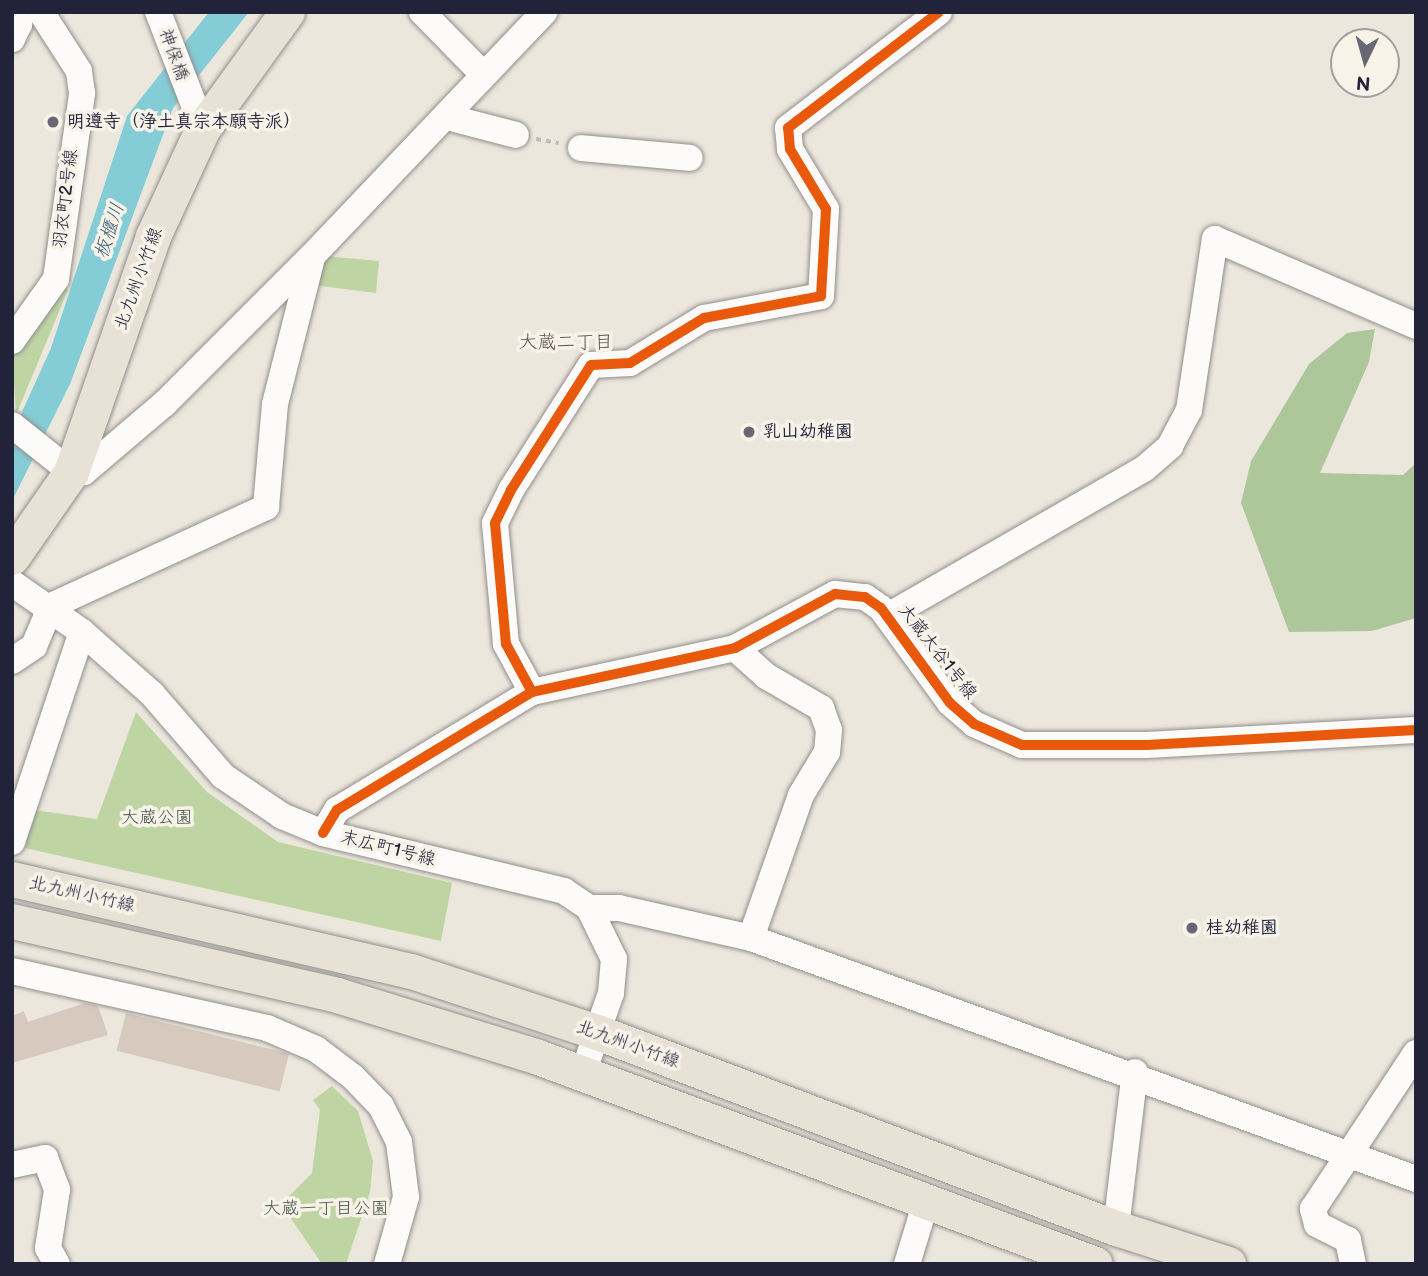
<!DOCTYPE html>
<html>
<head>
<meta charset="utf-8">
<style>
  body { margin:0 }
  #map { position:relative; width:1428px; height:1276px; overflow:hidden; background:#ece7dc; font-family:"Balsamiq Sans","Klee One",sans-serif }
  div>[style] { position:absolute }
  .green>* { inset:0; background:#bed5a3 }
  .forest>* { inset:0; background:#adc79b }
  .water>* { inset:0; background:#85cdd6 }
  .building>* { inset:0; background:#d7c9be; transform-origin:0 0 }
  .path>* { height:3.5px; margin-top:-1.75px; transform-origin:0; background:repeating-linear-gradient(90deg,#bdbcbd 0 5px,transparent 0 10px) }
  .roads { filter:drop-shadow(0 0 2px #918e8d) drop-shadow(0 0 2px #918e8d) }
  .minor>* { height:26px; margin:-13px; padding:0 13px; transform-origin:13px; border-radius:13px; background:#fcfbfa }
  .major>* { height:35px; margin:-17.5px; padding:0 17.5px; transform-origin:17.5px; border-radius:17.5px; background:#e7e2d5 }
  .cycleway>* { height:10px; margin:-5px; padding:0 5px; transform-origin:5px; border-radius:5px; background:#e8590c }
  .dots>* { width:19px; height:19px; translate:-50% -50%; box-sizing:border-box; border:4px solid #f7f3e8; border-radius:50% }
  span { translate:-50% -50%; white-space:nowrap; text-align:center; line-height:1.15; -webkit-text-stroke:7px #f7f3e8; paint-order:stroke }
  .street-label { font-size:18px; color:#22223b }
  .poi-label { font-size:18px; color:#22223b; font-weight:700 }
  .left { translate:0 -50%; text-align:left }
  .park-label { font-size:18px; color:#46544c }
  .water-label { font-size:19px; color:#355a71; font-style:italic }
  .neighbourhood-label { font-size:19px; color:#665256 }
  .frame { position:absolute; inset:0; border:14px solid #22223b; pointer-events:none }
  .north { position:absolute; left:1330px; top:28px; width:70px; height:70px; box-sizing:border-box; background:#f7f3e8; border:2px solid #a29fa3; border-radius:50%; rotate:185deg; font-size:19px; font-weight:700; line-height:28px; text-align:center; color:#22223b }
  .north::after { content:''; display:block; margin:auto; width:24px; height:32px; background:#696773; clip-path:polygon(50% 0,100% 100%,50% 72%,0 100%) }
</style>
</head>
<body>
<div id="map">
  <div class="green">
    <i style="clip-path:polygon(324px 256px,379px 261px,376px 293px,313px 285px)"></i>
    <i style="clip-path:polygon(60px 285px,68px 290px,16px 415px,12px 352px)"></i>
    <i style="clip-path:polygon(136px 712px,207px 792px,278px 842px,452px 883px,441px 941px,25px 848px,34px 810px,97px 819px)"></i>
    <i style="clip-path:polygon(332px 1086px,358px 1111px,373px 1161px,370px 1192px,346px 1264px,322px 1264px,281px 1204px,312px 1173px,320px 1110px,313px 1100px)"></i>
  </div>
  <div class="forest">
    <i style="clip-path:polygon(1375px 329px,1369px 362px,1320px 473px,1403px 475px,1416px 463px,1416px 618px,1372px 631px,1289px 632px,1241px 503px,1251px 461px,1309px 364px,1347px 333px)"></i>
  </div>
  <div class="water">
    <i style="clip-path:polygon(209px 12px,249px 12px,173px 108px,70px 384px,12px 501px,12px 434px,51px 348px,127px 116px)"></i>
  </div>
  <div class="building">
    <i style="clip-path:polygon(85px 1003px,98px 1006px,108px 1035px,12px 1063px,12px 1016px,24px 1011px,28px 1022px)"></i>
    <i style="left:126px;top:1013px;width:168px;height:39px;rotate:14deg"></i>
  </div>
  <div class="path">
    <i style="left:536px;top:139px;width:23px;rotate:10deg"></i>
  </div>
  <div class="roads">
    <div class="minor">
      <i style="left:158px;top:12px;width:124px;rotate:68.8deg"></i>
      <i style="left:422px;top:12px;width:88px;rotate:45.5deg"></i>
      <i style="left:12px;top:16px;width:11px;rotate:49deg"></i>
      <i style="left:19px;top:24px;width:17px;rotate:115deg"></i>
      <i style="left:447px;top:117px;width:71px;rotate:14.6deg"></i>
      <i style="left:581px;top:148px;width:109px;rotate:5.2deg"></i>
      <i style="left:12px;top:341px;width:76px;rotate:-54.6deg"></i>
      <i style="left:56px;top:279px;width:188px;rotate:-82deg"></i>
      <i style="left:82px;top:93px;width:22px;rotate:-98deg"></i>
      <i style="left:79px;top:71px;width:70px;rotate:-122.8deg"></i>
      <i style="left:12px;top:425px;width:75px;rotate:38.5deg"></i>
      <i style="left:71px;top:472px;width:13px"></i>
      <i style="left:84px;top:472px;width:105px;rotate:-40.4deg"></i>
      <i style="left:164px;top:404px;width:209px;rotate:-45deg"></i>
      <i style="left:312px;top:256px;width:337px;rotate:-46.4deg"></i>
      <i style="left:12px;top:583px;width:85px;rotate:35deg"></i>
      <i style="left:82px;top:632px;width:94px;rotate:41.5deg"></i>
      <i style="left:152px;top:694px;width:108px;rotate:49.1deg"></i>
      <i style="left:223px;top:776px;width:71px;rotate:34.1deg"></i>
      <i style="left:282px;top:816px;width:44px;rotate:22.5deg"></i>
      <i style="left:323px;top:833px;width:248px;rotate:13.5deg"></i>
      <i style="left:564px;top:891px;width:30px;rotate:34deg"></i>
      <i style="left:589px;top:908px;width:57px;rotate:63.9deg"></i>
      <i style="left:614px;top:959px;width:34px;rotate:95deg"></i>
      <i style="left:611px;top:993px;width:85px;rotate:109.3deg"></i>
      <i style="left:888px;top:616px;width:295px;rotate:-29.9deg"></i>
      <i style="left:1144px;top:469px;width:35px;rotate:-41deg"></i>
      <i style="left:1170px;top:446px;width:41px;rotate:-62.2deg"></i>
      <i style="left:1189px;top:410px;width:173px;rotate:-81.4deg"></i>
      <i style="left:1215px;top:239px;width:219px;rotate:23.4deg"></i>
      <i style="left:735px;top:648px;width:42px;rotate:42.1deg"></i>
      <i style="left:766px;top:676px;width:64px;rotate:30.2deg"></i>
      <i style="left:821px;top:708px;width:23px;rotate:70deg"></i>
      <i style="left:829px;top:730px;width:22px;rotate:95deg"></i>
      <i style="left:827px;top:752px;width:50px;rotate:121.2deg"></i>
      <i style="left:801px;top:795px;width:151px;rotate:109.3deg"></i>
      <i style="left:12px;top:661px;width:27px;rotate:-34deg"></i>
      <i style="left:34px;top:646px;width:43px;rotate:-67deg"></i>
      <i style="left:51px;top:606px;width:237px;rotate:-24.7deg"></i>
      <i style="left:266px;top:507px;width:103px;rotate:-85deg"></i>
      <i style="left:275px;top:404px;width:151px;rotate:-75.8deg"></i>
      <i style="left:532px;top:692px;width:55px;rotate:-118.4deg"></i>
      <i style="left:506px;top:644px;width:121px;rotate:-95.2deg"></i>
      <i style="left:495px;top:523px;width:37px;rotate:-64deg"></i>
      <i style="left:511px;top:490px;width:148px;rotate:-57.4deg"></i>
      <i style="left:591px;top:365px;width:39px;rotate:-3deg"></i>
      <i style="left:630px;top:363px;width:87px;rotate:-31.3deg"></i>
      <i style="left:704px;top:318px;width:119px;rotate:-10.6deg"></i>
      <i style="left:821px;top:296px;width:87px;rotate:-86.7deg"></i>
      <i style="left:826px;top:209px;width:70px;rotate:-121deg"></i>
      <i style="left:790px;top:149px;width:21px;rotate:-95deg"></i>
      <i style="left:788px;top:128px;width:190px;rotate:-37.5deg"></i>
      <i style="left:323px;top:833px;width:27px;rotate:-59deg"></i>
      <i style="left:337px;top:810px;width:228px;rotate:-31.2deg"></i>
      <i style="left:532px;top:692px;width:208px;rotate:-12.2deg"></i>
      <i style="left:735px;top:648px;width:114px;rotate:-28.4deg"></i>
      <i style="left:835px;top:594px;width:30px;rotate:6deg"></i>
      <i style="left:865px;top:597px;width:19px;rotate:35deg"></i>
      <i style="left:881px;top:608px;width:117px;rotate:54deg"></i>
      <i style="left:950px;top:703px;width:32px;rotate:41deg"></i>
      <i style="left:974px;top:724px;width:52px;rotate:23.6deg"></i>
      <i style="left:1022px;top:745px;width:125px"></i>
      <i style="left:1147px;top:745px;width:269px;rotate:-3.2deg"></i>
      <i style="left:12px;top:842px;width:221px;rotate:-71.6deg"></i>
      <i style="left:589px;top:908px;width:30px"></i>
      <i style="left:619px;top:908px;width:135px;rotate:12.8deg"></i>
      <i style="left:751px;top:938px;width:707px;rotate:19.92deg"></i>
      <i style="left:12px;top:971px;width:261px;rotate:12.6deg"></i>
      <i style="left:267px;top:1028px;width:53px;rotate:23.2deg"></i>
      <i style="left:316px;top:1049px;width:46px;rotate:37.1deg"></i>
      <i style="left:353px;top:1077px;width:40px;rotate:46deg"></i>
      <i style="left:381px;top:1106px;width:40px;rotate:63.4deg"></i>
      <i style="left:399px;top:1142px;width:55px;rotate:82.7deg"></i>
      <i style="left:406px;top:1197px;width:70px;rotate:105.8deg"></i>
      <i style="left:12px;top:1165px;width:34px;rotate:-12deg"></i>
      <i style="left:45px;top:1158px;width:34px;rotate:69deg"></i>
      <i style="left:57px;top:1190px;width:59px;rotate:98.8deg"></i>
      <i style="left:48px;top:1248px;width:18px;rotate:61deg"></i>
      <i style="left:1116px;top:1228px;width:157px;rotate:-83.1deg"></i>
      <i style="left:907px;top:1264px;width:65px;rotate:-73deg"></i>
      <i style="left:1353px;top:1264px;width:25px;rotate:-102deg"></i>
      <i style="left:1348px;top:1240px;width:35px;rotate:-153deg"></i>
      <i style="left:1317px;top:1224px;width:16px;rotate:-105deg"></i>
      <i style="left:1313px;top:1209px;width:187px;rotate:-56.6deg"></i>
    </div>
    <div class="major">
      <i style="left:12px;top:557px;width:103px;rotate:-55.2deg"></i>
      <i style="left:71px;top:472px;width:250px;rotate:-70.8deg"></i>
      <i style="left:153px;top:236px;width:119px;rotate:-65.2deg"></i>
      <i style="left:203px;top:128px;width:143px;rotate:-54.1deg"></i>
      <i style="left:12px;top:879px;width:409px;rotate:13deg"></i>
      <i style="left:411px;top:971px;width:196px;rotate:18.2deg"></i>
      <i style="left:597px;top:1032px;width:555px;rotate:20.69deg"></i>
      <i style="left:1116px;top:1228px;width:118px;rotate:17.8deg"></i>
      <i style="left:12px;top:921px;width:333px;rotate:12.8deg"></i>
      <i style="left:337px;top:995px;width:210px;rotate:17.1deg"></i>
      <i style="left:538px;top:1057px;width:594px;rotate:20.39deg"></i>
    </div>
  </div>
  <div class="cycleway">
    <i style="left:532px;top:692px;width:55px;rotate:-118.4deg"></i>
    <i style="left:506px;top:644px;width:121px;rotate:-95.2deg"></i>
    <i style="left:495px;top:523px;width:37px;rotate:-64deg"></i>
    <i style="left:511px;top:490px;width:148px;rotate:-57.4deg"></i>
    <i style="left:591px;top:365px;width:39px;rotate:-3deg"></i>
    <i style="left:630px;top:363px;width:87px;rotate:-31.3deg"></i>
    <i style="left:704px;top:318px;width:119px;rotate:-10.6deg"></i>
    <i style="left:821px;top:296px;width:87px;rotate:-86.7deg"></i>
    <i style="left:826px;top:209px;width:70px;rotate:-121deg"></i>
    <i style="left:790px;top:149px;width:21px;rotate:-95deg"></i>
    <i style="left:788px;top:128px;width:190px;rotate:-37.5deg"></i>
    <i style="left:323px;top:833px;width:27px;rotate:-59deg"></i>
    <i style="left:337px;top:810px;width:228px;rotate:-31.2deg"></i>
    <i style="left:532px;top:692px;width:208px;rotate:-12.2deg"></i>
    <i style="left:735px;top:648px;width:114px;rotate:-28.4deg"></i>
    <i style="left:835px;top:594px;width:30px;rotate:6deg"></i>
    <i style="left:865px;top:597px;width:19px;rotate:35deg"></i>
    <i style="left:881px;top:608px;width:117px;rotate:54deg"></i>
    <i style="left:950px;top:703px;width:32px;rotate:41deg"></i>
    <i style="left:974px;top:724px;width:52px;rotate:23.6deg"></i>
    <i style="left:1022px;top:745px;width:125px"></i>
    <i style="left:1147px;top:745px;width:269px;rotate:-3.2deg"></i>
  </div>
  <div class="dots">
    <i style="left:53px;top:122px;background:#696773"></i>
    <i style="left:749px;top:432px;background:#696773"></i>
    <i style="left:1192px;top:928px;background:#696773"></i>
  </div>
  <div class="street-label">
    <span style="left:173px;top:55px;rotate:70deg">神保橋</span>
    <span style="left:66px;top:199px;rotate:-83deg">羽衣町2号線</span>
    <span style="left:139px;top:279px;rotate:-70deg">北九州小竹線</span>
    <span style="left:937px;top:652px;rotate:52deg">大蔵大谷1号線</span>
    <span style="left:388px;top:849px;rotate:14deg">末広町1号線</span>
    <span style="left:82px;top:895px;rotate:13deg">北九州小竹線</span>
    <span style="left:628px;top:1045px;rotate:20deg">北九州小竹線</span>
  </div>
  <div class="poi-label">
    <span class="left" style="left:67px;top:122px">明遵寺（浄土真宗本願寺派）</span>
    <span class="left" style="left:763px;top:432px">乳山幼稚園</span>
    <span class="left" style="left:1206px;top:928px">桂幼稚園</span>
  </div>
  <div class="park-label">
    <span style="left:157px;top:818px">大蔵公園</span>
    <span style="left:326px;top:1209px">大蔵一丁目公園</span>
  </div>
  <div class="water-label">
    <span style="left:110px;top:231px;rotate:-72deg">板櫃川</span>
  </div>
  <div class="neighbourhood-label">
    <span style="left:566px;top:343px">大蔵二丁目</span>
  </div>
  <div class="frame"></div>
  <div class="north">N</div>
</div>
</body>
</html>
